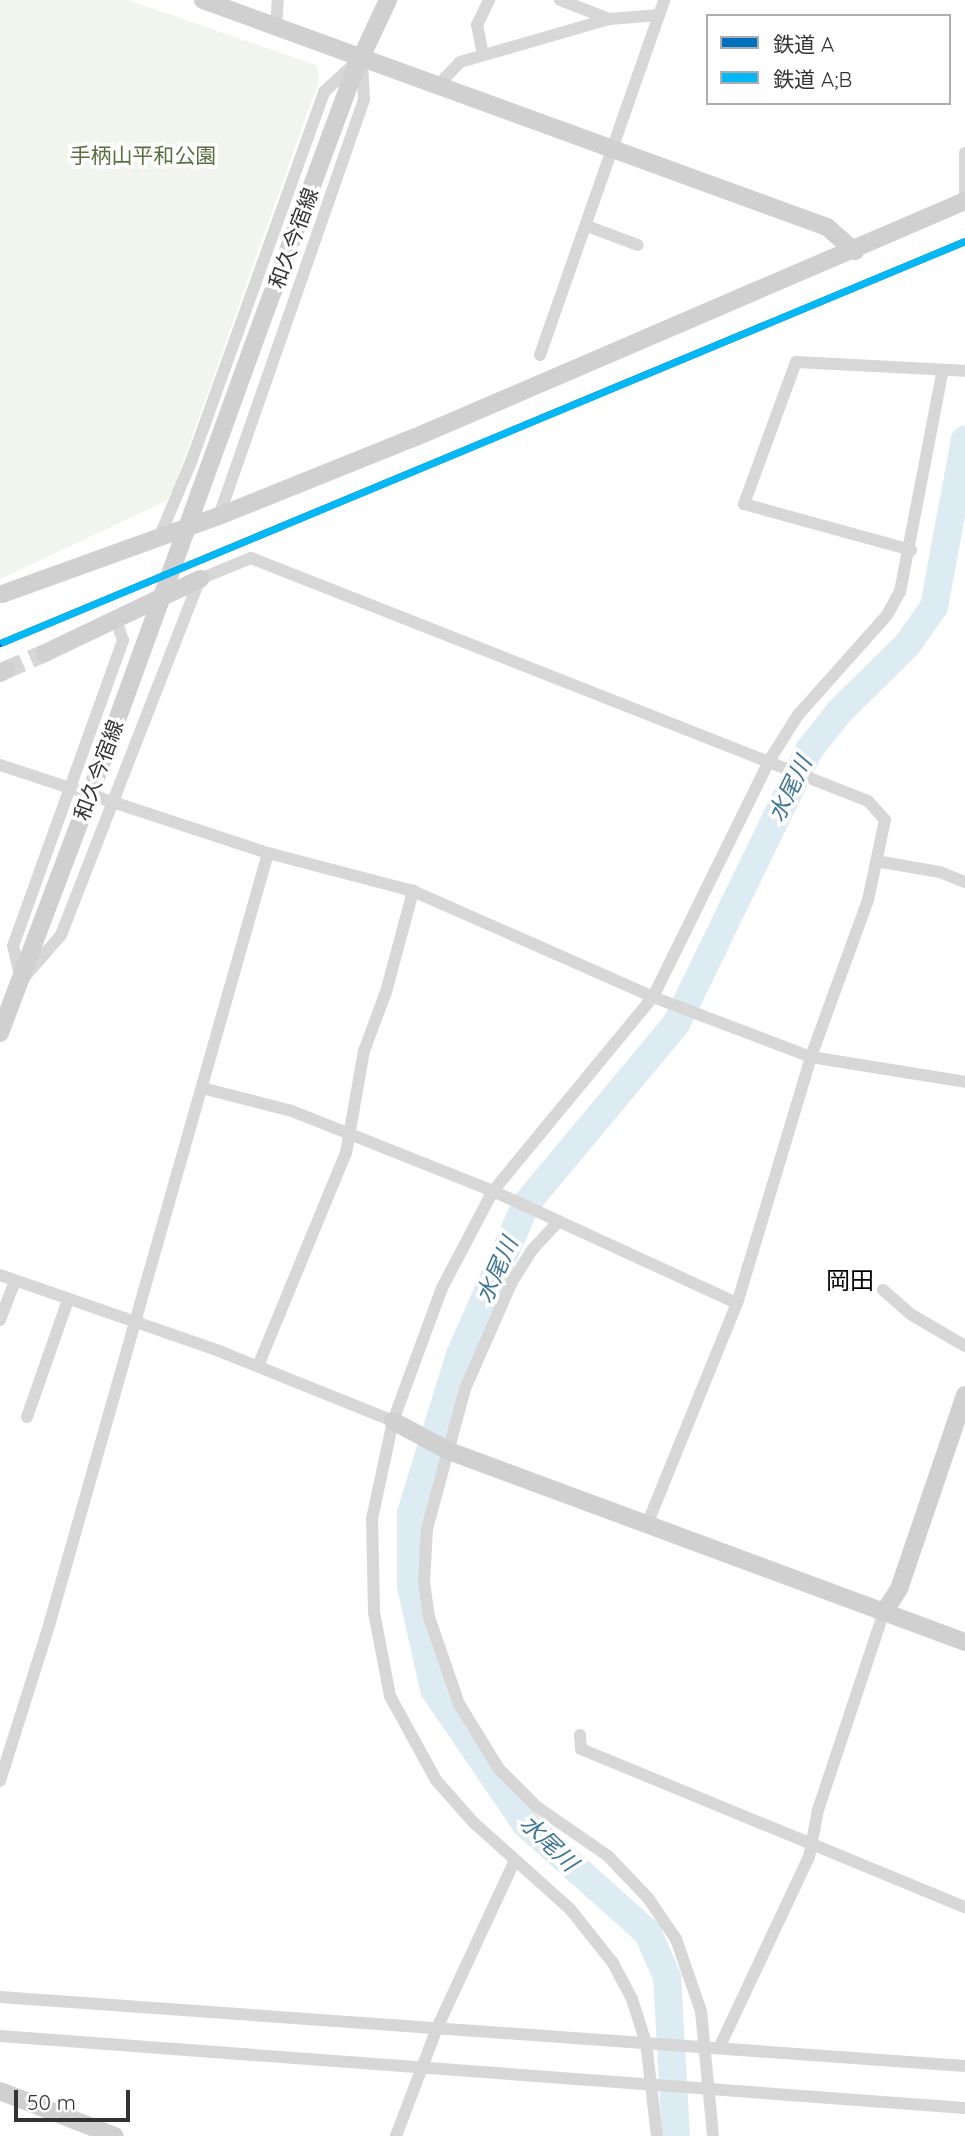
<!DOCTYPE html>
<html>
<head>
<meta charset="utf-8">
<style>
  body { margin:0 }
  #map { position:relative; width:965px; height:2136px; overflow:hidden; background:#fff; font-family:Quicksand,"Noto Sans JP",sans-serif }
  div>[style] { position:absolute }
  .green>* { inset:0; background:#f1f5ed }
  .river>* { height:28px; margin:-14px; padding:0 14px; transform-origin:14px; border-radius:14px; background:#ddebf3 }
  .secondary-tunnel>* { height:18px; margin-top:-9px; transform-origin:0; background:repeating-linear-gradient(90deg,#d6d6d6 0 18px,transparent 0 27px) }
  .street>* { height:12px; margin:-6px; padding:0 6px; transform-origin:6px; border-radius:6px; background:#d7d7d7 }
  .secondary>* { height:18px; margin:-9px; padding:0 9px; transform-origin:9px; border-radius:9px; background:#d0d0d0 }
  .secondary-bridge>* { height:18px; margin:-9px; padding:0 9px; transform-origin:9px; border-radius:9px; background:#d0d0d0 }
  .rail-1>* { height:7px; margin:-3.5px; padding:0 3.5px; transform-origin:3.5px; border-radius:3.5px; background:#0071be }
  .rail-2>* { height:7px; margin:-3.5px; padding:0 3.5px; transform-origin:3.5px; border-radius:3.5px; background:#03b8f5 }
  span { translate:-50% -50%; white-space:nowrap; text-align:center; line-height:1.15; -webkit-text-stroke:7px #fff; paint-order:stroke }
  .park-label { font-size:21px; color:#56703f }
  .street-label { font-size:21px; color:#333 }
  .water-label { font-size:23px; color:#3f7597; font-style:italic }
  .quarter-label { font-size:24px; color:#000 }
  .legend { position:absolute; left:706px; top:14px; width:245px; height:91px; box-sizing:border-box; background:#fff; border:2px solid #adadad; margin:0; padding:9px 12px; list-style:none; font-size:21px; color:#333 }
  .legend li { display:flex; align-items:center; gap:14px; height:35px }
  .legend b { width:35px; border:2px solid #adadad }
  .scale { position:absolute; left:14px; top:2090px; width:116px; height:32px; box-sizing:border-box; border:4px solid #333; border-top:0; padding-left:9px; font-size:21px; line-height:24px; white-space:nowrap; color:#333; -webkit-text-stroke:5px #fff; paint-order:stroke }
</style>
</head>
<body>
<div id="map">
  <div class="green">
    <i style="clip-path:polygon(0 0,128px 0,316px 65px,319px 80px,173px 490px,166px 501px,0 579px)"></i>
  </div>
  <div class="river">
    <i style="left:676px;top:2136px;width:159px;rotate:-93.2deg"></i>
    <i style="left:667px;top:1977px;width:48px;rotate:-113.4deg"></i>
    <i style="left:648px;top:1933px;width:165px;rotate:-138.2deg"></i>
    <i style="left:525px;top:1823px;width:162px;rotate:-124.2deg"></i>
    <i style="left:434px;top:1689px;width:106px;rotate:-102.6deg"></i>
    <i style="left:411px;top:1586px;width:73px;rotate:-90deg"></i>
    <i style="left:411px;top:1513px;width:165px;rotate:-72.8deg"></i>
    <i style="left:460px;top:1355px;width:165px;rotate:-66.4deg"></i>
    <i style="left:526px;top:1204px;width:234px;rotate:-50.2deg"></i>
    <i style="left:676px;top:1024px;width:305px;rotate:-64.1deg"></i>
    <i style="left:809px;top:750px;width:48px;rotate:-51.7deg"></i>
    <i style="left:839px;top:712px;width:95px;rotate:-44.6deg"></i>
    <i style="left:907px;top:645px;width:47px;rotate:-54.6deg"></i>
    <i style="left:934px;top:607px;width:170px;rotate:-79.5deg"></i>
  </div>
  <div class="secondary-tunnel">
    <i style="left:6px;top:670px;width:43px;rotate:-23.6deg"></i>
  </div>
  <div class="street">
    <i style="left:560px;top:0;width:53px;rotate:21.2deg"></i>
    <i style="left:609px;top:19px;width:50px;rotate:-4.6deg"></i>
    <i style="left:276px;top:26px;width:26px;rotate:-86deg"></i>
    <i style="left:483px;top:55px;width:31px;rotate:-101deg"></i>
    <i style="left:477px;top:25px;width:28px;rotate:-64deg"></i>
    <i style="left:439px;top:84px;width:30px;rotate:-46deg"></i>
    <i style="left:460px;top:62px;width:155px;rotate:-16.1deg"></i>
    <i style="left:965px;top:153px;width:44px;rotate:90deg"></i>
    <i style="left:587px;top:226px;width:54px;rotate:20.4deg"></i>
    <i style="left:540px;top:355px;width:376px;rotate:-70.7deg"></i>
    <i style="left:219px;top:516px;width:441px;rotate:-70.8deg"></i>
    <i style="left:364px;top:99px;width:39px;rotate:-93deg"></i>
    <i style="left:159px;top:538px;width:82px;rotate:-67.2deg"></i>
    <i style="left:191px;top:462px;width:393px;rotate:-70.2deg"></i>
    <i style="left:324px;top:92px;width:42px;rotate:-43.1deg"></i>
    <i style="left:911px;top:550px;width:173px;rotate:-164.6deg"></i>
    <i style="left:744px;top:504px;width:151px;rotate:-69.9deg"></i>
    <i style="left:796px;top:362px;width:169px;rotate:3deg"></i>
    <i style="left:0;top:765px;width:282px;rotate:18.2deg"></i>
    <i style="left:268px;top:853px;width:150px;rotate:14.7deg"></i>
    <i style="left:413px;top:891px;width:262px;rotate:23.8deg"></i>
    <i style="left:653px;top:997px;width:169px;rotate:20.8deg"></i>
    <i style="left:811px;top:1057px;width:156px;rotate:9.2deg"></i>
    <i style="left:876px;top:861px;width:65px;rotate:9.8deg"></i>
    <i style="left:940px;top:872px;width:27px;rotate:22deg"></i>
    <i style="left:26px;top:975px;width:53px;rotate:-48.8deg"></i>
    <i style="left:61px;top:935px;width:382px;rotate:-68.7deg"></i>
    <i style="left:200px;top:579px;width:55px;rotate:-22.4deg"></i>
    <i style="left:251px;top:558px;width:663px;rotate:21.5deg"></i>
    <i style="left:868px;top:801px;width:25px;rotate:48deg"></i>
    <i style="left:885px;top:820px;width:82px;rotate:102deg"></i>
    <i style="left:868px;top:900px;width:167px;rotate:110deg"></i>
    <i style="left:811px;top:1057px;width:257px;rotate:106.7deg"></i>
    <i style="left:737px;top:1303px;width:240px;rotate:112.1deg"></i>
    <i style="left:21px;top:980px;width:35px;rotate:-103deg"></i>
    <i style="left:13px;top:946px;width:325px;rotate:-70.2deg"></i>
    <i style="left:123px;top:640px;width:20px;rotate:-110deg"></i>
    <i style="left:202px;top:1088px;width:93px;rotate:14.3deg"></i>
    <i style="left:292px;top:1111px;width:216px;rotate:21.7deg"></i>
    <i style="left:493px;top:1191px;width:268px;rotate:24.7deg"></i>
    <i style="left:559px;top:1221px;width:40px;rotate:133deg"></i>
    <i style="left:532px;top:1250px;width:40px;rotate:122deg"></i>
    <i style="left:511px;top:1284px;width:115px;rotate:113.7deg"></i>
    <i style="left:465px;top:1389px;width:145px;rotate:105.2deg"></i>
    <i style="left:427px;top:1529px;width:53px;rotate:93.2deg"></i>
    <i style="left:424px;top:1582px;width:35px;rotate:82deg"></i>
    <i style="left:429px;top:1617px;width:92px;rotate:71deg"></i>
    <i style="left:459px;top:1704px;width:76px;rotate:58.4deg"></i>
    <i style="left:499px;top:1769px;width:54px;rotate:45deg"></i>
    <i style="left:537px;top:1807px;width:86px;rotate:34.6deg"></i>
    <i style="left:608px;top:1856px;width:58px;rotate:46.4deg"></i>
    <i style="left:648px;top:1898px;width:50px;rotate:55.7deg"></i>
    <i style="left:676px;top:1939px;width:76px;rotate:70.9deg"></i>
    <i style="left:701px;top:2011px;width:126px;rotate:84.5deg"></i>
    <i style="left:0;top:1275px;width:232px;rotate:19.1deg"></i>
    <i style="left:219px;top:1351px;width:188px;rotate:21.9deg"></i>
    <i style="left:883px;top:1290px;width:38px;rotate:41deg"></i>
    <i style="left:912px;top:1315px;width:61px;rotate:30.3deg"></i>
    <i style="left:0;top:1320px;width:42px;rotate:-69deg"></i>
    <i style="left:258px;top:1366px;width:230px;rotate:-67.6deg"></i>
    <i style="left:346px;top:1153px;width:104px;rotate:-80deg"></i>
    <i style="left:364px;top:1051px;width:63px;rotate:-69.6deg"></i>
    <i style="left:386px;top:992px;width:105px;rotate:-75deg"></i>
    <i style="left:27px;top:1417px;width:124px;rotate:-70.7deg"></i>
    <i style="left:580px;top:1735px;width:14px;rotate:86deg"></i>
    <i style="left:581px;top:1749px;width:415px;rotate:22.4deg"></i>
    <i style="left:0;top:1781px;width:167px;rotate:-72.5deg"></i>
    <i style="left:50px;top:1622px;width:799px;rotate:-74.17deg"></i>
    <i style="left:0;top:1997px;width:967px;rotate:4.09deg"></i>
    <i style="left:0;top:2036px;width:968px;rotate:4.27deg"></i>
    <i style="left:719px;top:2048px;width:211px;rotate:-64.8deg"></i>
    <i style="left:809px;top:1857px;width:48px;rotate:-79.2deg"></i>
    <i style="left:818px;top:1810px;width:209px;rotate:-71.6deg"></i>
    <i style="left:396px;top:2136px;width:116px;rotate:-69.2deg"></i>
    <i style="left:437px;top:2028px;width:185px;rotate:-65.1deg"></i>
    <i style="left:657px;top:2136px;width:94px;rotate:-96.7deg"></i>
    <i style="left:646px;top:2043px;width:46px;rotate:-107.7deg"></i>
    <i style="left:632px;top:1999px;width:41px;rotate:-117.8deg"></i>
    <i style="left:613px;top:1963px;width:69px;rotate:-128.5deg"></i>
    <i style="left:570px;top:1909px;width:129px;rotate:-138.1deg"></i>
    <i style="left:474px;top:1823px;width:57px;rotate:-131.5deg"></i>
    <i style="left:436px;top:1780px;width:96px;rotate:-118.7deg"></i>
    <i style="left:390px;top:1696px;width:86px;rotate:-100.8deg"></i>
    <i style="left:374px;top:1612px;width:93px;rotate:-91.2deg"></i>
    <i style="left:372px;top:1519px;width:100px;rotate:-77.9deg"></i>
    <i style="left:393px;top:1421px;width:142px;rotate:-69.8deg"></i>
    <i style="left:442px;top:1288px;width:110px;rotate:-62.3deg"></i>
    <i style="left:493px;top:1191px;width:251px;rotate:-50.5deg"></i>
    <i style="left:653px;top:997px;width:263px;rotate:-63.8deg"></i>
    <i style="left:769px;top:761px;width:54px;rotate:-57.8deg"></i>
    <i style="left:798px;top:715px;width:134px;rotate:-48.3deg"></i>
    <i style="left:887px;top:615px;width:26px;rotate:-61deg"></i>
    <i style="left:900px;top:592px;width:223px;rotate:-79.1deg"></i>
  </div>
  <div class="secondary">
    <i style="left:203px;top:0;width:664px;rotate:19.99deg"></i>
    <i style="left:827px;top:227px;width:37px;rotate:41deg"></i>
    <i style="left:266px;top:310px;width:248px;rotate:-69.7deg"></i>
    <i style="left:352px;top:77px;width:85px;rotate:-64.9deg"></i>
    <i style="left:2px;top:594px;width:231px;rotate:-19.8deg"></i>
    <i style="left:219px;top:516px;width:212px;rotate:-21.9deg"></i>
    <i style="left:416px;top:437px;width:598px;rotate:-23.26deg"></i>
    <i style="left:45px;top:653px;width:172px;rotate:-25.5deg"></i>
    <i style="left:0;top:673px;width:7px;rotate:-27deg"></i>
    <i style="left:0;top:1033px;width:249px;rotate:-69.3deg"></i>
    <i style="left:393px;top:1421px;width:64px;rotate:28.2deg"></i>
    <i style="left:449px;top:1451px;width:550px;rotate:20.31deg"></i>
    <i style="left:884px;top:1612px;width:27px;rotate:-57deg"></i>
    <i style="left:899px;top:1589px;width:205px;rotate:-71.2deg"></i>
    <i style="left:0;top:2091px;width:123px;rotate:21.4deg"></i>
  </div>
  <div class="secondary-bridge">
    <i style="left:88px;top:800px;width:521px;rotate:-70.04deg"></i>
  </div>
  <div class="rail-1">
    <i style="left:0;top:643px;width:1045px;rotate:-22.62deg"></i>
  </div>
  <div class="rail-2">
    <i style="left:3px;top:642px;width:1042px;rotate:-22.63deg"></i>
  </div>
  <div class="park-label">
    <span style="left:143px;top:155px">手柄山平和公園</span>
  </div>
  <div class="street-label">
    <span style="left:293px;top:238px;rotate:-70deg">和久今宿線</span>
    <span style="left:98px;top:770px;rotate:-70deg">和久今宿線</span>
  </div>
  <div class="water-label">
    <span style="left:790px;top:789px;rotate:-64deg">水尾川</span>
    <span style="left:497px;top:1270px;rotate:-66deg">水尾川</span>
    <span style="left:549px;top:1843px;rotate:44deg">水尾川</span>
  </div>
  <div class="quarter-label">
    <span style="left:850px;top:1281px">岡田</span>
  </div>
  <ul class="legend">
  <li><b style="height:9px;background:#0071be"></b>鉄道 A</li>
  <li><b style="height:9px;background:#03b8f5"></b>鉄道 A;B</li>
  </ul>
  <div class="scale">50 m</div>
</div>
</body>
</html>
